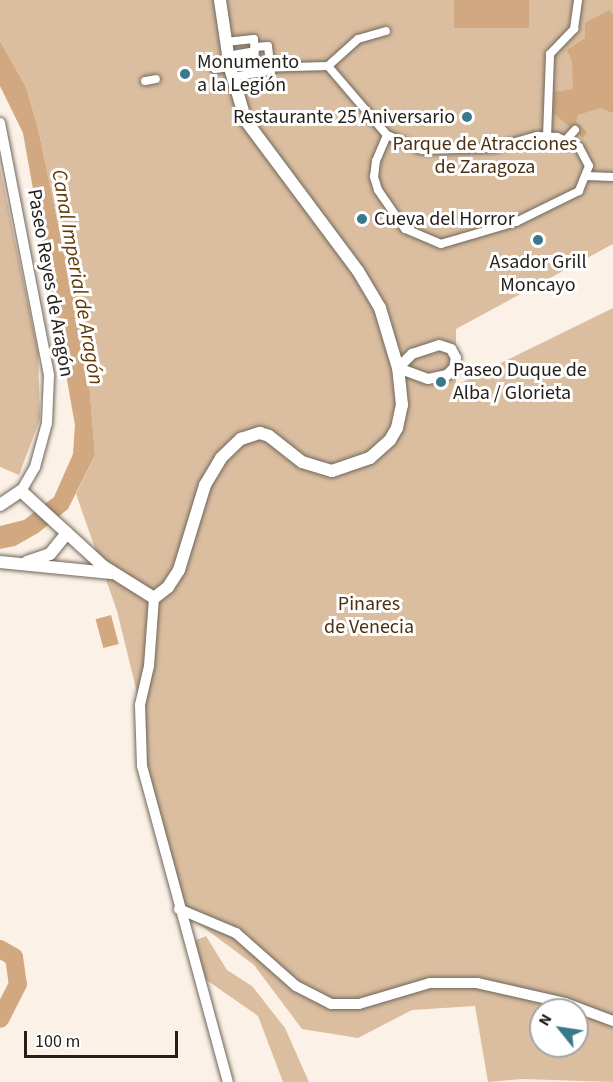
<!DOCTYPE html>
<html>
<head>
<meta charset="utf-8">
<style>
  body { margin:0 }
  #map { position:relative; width:613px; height:1082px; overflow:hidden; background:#fcf1e6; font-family:"Source Sans 3",sans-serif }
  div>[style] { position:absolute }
  .green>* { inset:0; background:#dbbea0 }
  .water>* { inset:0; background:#d1a87f; transform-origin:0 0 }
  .river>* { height:18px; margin:-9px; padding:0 9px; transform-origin:9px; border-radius:9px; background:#d1a87f }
  .roads { filter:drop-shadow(0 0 2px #6f665c) drop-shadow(0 0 2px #6f665c) }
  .pedestrian>* { height:8px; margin:-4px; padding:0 4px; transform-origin:4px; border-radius:4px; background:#fff }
  .minor>* { height:10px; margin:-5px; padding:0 5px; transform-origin:5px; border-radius:5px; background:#fff }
  .tertiary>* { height:12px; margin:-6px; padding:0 6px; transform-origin:6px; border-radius:6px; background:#fff }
  .dots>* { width:16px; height:16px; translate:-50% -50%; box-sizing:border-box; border:3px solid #fff; border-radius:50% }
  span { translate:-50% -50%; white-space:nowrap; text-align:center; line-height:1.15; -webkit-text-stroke:6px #fff; paint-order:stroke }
  .poi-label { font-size:20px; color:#231f1b }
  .left { translate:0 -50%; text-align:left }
  .right { translate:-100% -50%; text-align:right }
  .park-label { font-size:20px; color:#4c300f }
  .street-label { font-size:20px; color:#231f1b }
  .water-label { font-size:21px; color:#603904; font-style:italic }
  .north { position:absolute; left:529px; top:998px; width:60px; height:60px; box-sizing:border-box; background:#fff; border:2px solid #a7a5a4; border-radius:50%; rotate:300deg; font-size:16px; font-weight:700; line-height:24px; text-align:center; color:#231f1b }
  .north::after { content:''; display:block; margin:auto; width:21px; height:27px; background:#387a8b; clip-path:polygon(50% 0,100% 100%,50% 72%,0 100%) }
  .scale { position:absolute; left:24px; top:1031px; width:154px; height:27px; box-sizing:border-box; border:3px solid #231f1b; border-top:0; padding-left:8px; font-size:18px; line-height:21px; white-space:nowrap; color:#231f1b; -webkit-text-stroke:4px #fff; paint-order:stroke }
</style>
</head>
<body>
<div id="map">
  <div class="green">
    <i style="clip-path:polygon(evenodd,0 0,613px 0,613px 244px,456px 329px,456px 385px,613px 308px,613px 1082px,522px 1079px,488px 1082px,475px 1006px,412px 1010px,358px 1038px,302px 1029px,254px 965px,179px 909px,142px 766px,140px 705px,117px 611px,76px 494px,95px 455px,88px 369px,38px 128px,26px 87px,0 41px,0 0,541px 1010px,577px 1010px,577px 1046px,541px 1046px,541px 1010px)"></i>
    <i style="clip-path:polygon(0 168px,38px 352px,40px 419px,19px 475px,0 467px)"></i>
    <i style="clip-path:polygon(206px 936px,227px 970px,252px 986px,285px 1028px,309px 1082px,283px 1082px,258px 1016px,205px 979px,187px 944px)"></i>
  </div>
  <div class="water">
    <i style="left:454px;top:0;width:75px;height:28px"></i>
    <i style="clip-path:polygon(609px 10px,613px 14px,613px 113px,600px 108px,578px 115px,576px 122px,587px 132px,583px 138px,554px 114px,554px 92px,573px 89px,572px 61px,567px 50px,585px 38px,585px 23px)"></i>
    <i style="clip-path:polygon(0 41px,26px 87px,38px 128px,88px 369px,95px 455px,68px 509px,38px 533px,15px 546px,0 549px,0 526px,24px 520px,54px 497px,73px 454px,75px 425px,23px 133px,0 86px)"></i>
    <i style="left:111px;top:615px;width:30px;height:16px;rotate:75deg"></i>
  </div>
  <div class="river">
    <i style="left:0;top:949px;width:16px;rotate:30deg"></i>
    <i style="left:14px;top:957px;width:27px;rotate:82deg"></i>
    <i style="left:18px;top:984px;width:39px;rotate:117deg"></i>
  </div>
  <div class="roads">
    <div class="pedestrian">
      <i style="left:225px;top:42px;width:29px;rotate:-6deg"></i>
      <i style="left:254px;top:39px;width:32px;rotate:88deg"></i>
      <i style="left:227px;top:56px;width:28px;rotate:-10deg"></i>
      <i style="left:328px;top:66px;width:40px;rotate:-42deg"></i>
      <i style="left:358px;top:39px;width:29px;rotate:-16deg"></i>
      <i style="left:255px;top:68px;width:73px;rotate:-1.6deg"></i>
      <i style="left:328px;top:66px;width:91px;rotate:49.5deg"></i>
      <i style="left:387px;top:135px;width:38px;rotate:23deg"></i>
      <i style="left:422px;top:150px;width:72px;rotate:-1.6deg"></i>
      <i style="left:494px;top:148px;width:45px;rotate:-15.6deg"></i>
      <i style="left:537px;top:136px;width:20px;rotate:3deg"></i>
      <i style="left:557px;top:137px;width:24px;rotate:24deg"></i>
      <i style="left:579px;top:147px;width:21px;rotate:62deg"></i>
      <i style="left:589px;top:166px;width:27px;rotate:112deg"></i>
      <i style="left:579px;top:191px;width:70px;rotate:153.8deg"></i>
      <i style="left:516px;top:222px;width:78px;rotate:163.7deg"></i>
      <i style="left:441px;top:244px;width:39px;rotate:-157deg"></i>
      <i style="left:405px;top:229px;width:47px;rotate:-124.7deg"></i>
      <i style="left:378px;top:190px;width:14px;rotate:-107deg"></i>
      <i style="left:374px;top:177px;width:16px;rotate:-83deg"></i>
      <i style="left:376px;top:161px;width:28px;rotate:-67deg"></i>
      <i style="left:215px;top:69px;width:45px;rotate:-7.6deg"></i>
      <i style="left:232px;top:77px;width:39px;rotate:-9deg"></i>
      <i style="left:271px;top:71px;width:25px;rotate:-97deg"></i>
      <i style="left:268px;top:46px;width:13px;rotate:176deg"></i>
      <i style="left:145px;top:81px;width:11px;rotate:-10deg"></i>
      <i style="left:547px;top:137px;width:83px;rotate:-87.9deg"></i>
      <i style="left:550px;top:54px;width:35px;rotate:-46deg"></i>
      <i style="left:574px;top:29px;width:29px;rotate:-82deg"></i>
      <i style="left:565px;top:141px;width:15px;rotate:-48deg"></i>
      <i style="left:586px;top:176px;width:27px;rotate:2deg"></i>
    </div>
    <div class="minor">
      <i style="left:0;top:123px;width:257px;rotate:79deg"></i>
      <i style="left:49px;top:375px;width:48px;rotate:92.4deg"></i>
      <i style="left:47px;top:423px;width:46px;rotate:105.3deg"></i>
      <i style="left:35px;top:467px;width:28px;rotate:120deg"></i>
      <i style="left:439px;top:345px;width:13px;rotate:18deg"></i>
      <i style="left:451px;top:349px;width:10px;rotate:61deg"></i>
      <i style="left:456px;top:358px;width:10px;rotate:101deg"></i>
      <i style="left:454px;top:368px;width:10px;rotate:135deg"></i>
      <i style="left:447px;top:375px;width:19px;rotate:168deg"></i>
      <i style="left:428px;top:379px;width:32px;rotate:-160deg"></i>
      <i style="left:398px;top:368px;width:20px;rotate:-45deg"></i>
      <i style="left:412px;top:354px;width:28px;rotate:-18deg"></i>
      <i style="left:154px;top:598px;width:68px;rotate:94.2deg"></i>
      <i style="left:149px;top:666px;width:40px;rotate:103deg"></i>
      <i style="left:140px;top:705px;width:61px;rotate:88.1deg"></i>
      <i style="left:142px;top:766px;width:327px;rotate:74.8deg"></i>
      <i style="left:179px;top:909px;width:62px;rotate:22.8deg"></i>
      <i style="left:236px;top:933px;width:80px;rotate:41.5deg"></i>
      <i style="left:296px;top:986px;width:39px;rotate:27deg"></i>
      <i style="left:331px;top:1004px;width:28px"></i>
      <i style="left:359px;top:1004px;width:74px;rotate:-16.5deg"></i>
      <i style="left:430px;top:983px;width:47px"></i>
      <i style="left:477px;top:983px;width:90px;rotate:12.8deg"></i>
      <i style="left:565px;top:1003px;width:51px;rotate:20.6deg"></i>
    </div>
    <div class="tertiary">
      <i style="left:0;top:505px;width:25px;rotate:-34deg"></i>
      <i style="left:21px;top:491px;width:111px;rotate:42.4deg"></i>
      <i style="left:103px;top:566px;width:60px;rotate:32.1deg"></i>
      <i style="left:154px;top:598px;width:18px;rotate:-38deg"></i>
      <i style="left:168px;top:587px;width:20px;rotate:-57deg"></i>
      <i style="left:179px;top:570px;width:89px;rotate:-73deg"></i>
      <i style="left:205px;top:485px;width:31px;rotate:-59deg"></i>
      <i style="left:221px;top:458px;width:28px;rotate:-44deg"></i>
      <i style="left:241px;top:439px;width:20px;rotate:-18deg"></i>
      <i style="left:260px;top:433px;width:9px;rotate:18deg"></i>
      <i style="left:269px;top:436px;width:42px;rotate:38.2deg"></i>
      <i style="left:302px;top:462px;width:31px;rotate:17deg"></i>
      <i style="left:332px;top:471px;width:40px;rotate:-18.9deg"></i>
      <i style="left:370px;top:458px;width:27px;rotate:-42deg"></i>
      <i style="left:390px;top:440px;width:14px;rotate:-60deg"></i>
      <i style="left:397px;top:428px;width:24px;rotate:-78deg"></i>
      <i style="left:402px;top:405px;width:37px;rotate:-96deg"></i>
      <i style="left:398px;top:368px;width:63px;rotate:-106.7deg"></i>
      <i style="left:380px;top:308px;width:43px;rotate:-120.7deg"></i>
      <i style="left:358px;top:271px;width:187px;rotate:-126.7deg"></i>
      <i style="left:246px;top:121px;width:55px;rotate:-106.8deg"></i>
      <i style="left:230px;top:68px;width:69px;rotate:-98.4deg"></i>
      <i style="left:0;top:562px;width:112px;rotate:5.7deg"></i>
      <i style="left:27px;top:562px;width:24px;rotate:-19deg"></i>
      <i style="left:50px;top:554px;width:27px;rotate:-51deg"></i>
    </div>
  </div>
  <div class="dots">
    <i style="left:185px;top:74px;background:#387a8b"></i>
    <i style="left:467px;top:117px;background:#387a8b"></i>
    <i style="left:362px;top:219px;background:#387a8b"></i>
    <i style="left:538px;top:240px;background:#387a8b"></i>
    <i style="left:441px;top:382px;background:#387a8b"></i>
  </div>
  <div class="poi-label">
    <span class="left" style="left:197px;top:74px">Monumento<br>a la Legión</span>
    <span class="right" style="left:455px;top:117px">Restaurante 25 Aniversario</span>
    <span class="left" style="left:374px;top:219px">Cueva del Horror</span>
    <span style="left:538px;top:274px">Asador Grill<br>Moncayo</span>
    <span class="left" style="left:453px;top:382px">Paseo Duque de<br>Alba / Glorieta</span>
  </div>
  <div class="park-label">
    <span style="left:485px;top:156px">Parque de Atracciones<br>de Zaragoza</span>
    <span style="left:369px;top:616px">Pinares<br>de Venecia</span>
  </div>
  <div class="street-label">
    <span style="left:50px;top:283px;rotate:80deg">Paseo Reyes de Aragón</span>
  </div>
  <div class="water-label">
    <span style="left:78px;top:277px;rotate:80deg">Canal Imperial de Aragón</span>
  </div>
  <div class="north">N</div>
  <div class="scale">100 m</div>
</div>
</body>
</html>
